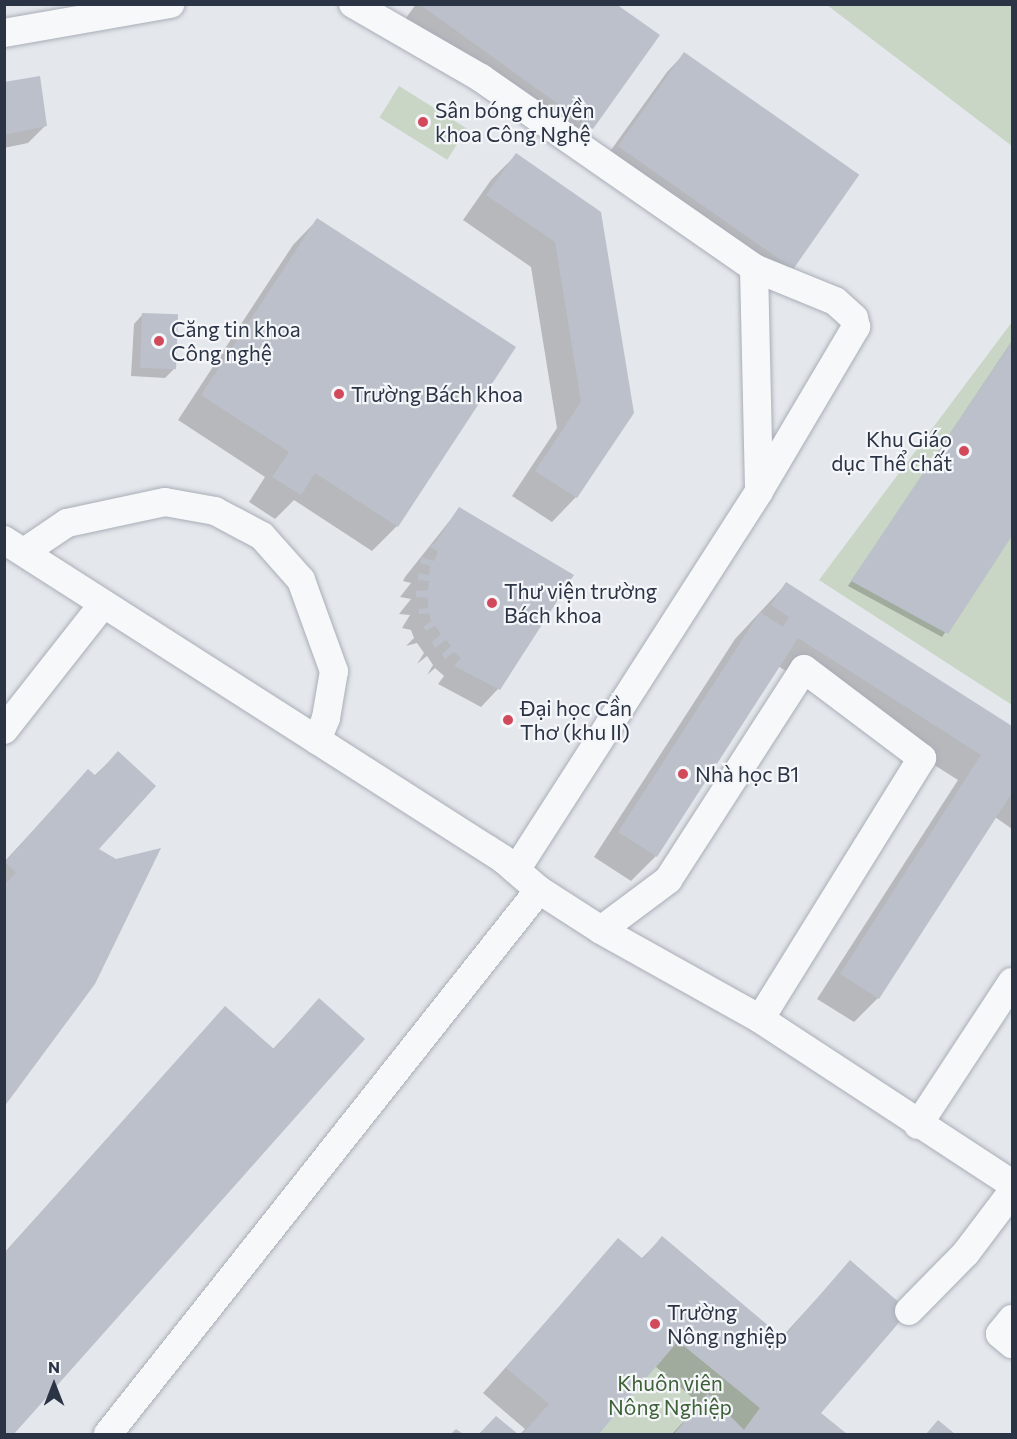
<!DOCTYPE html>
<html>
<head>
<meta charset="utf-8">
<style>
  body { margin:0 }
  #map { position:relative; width:1017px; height:1439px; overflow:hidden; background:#e4e7ec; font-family:Commissioner,sans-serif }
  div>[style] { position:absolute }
  .green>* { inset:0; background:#c9d6c5; transform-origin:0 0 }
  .shadow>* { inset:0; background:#0003 }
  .building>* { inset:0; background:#bbc0ca; transform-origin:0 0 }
  .roads { filter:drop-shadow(0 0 2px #a9aeb7) drop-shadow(0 0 2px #a9aeb7) }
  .minor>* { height:28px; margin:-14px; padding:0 14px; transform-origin:14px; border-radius:14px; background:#f7f8fa }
  .dots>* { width:16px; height:16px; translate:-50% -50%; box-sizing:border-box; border:3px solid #f4f6f9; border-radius:50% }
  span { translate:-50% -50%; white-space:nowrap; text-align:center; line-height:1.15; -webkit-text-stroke:4.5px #f4f6f9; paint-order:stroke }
  .poi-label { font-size:21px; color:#2b3445 }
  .left { translate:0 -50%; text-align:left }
  .right { translate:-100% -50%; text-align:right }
  .park-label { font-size:21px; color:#3f6138 }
  .frame { position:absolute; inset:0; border:6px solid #2b3445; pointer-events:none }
  .north { position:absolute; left:24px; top:1355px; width:60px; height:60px; -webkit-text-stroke:4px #f4f6f9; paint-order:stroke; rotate:0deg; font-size:16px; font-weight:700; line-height:24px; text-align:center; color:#2b3445 }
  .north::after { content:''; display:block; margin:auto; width:21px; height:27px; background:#2b3445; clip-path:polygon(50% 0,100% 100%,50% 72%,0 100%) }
</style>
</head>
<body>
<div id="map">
  <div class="green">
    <i style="clip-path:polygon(827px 5px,1012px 5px,1012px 146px,940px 91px)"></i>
    <i style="left:399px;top:86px;width:80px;height:37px;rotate:32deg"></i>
    <i style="clip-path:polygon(1012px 322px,1012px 705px,819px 580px)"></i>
    <i style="clip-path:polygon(678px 1341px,760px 1408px,744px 1430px,707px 1394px,674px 1434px,599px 1434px)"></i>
  </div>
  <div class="shadow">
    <i style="clip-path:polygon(416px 4px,614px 4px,592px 128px,575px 146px,401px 25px)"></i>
    <i style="clip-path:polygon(684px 54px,791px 268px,773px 286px,601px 164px,667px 72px)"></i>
    <i style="clip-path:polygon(4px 83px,46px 125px,28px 143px,4px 148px)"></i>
    <i style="clip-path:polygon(516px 155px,600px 213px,576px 497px,552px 522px,512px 496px,557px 428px,531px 267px,463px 220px,491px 180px)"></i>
    <i style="clip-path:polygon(317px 220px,397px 526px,372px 551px,294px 500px,275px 519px,249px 502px,265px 477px,178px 420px,293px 245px)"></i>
    <i style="clip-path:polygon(143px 314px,174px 369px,165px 378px,131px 376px,134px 324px)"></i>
    <i style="clip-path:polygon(1012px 341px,1012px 534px,942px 637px,848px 586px)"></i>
    <i style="clip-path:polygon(459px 509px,498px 689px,481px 707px,438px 684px,444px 676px,435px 668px,427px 675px,433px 665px,427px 656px,417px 664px,424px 653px,417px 643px,406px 646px,414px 638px,411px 630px,402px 628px,410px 615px,399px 614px,411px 599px,400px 597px,411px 583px,403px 581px,405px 577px)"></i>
    <i style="clip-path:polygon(786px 584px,1012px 728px,1012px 829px,995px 817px,878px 998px,854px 1022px,817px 999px,958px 780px,778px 666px,656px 856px,631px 881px,594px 857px,735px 639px)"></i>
    <i style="clip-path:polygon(118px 753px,97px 849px,93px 983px,4px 1105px,4px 862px,88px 771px,94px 776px)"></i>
    <i style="clip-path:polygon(319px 1000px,363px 1040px,12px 1434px,4px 1434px,4px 1253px,225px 1008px,272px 1050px)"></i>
    <i style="clip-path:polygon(662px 1238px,781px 1338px,850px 1262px,819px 1413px,844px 1434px,672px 1434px,700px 1404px,655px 1366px,597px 1434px,520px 1434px,525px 1429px,483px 1393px,618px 1240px,641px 1259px)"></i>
    <i style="clip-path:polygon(496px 1418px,516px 1434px,479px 1434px)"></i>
  </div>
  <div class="building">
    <i style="clip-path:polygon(419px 4px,616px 4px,660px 35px,593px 129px)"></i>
    <i style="left:684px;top:52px;width:214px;height:115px;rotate:35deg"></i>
    <i style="clip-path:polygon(40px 76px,47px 126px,4px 135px,4px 82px)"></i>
    <i style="clip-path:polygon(516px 153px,601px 212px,634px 413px,577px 498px,535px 471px,581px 402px,555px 242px,486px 195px)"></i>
    <i style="clip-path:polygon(317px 218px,516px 347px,398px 527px,315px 473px,301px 495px,272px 477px,289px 452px,201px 395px)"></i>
    <i style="left:142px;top:313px;width:36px;height:55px;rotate:2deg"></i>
    <i style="clip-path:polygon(1012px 341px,1012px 536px,948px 634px,851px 581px)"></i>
    <i style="clip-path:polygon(459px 507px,574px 575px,500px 690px,454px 666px,461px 658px,454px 652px,445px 659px,442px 654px,451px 646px,446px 640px,435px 648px,432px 642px,441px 634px,435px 626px,426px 631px,423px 627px,431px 621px,429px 613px,419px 614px,419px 609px,428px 608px,428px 598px,416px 597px,416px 591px,428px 590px,429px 581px,418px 580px,418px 573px,429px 575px,430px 566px,420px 563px,422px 557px,434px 561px,438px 552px,429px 546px,435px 543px)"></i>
    <i style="clip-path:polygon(786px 582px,1012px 726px,1012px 793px,879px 999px,840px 974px,981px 755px,798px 638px,657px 857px,618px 832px,760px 612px,783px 627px,789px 617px,771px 605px)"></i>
    <i style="clip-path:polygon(118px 751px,156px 786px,99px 849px,116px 859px,161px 848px,95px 984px,4px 1107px,4px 885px,16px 873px,5px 862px,88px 769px,96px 776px)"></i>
    <i style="clip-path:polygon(319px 998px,365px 1039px,14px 1434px,4px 1434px,4px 1254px,225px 1006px,274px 1049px)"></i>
    <i style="clip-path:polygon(662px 1236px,783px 1338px,850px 1260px,909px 1311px,821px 1413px,847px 1434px,674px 1434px,708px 1394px,744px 1430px,760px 1408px,678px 1341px,599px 1434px,522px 1434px,549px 1404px,506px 1368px,618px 1238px,643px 1259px)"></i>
    <i style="clip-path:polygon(496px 1416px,518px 1434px,479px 1434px)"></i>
    <i style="clip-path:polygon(938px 1420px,955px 1434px,926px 1434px)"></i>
    <i style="clip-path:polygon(456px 1429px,463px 1434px,451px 1434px)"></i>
  </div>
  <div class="roads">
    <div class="minor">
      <i style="left:353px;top:4px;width:148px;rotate:30deg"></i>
      <i style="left:481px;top:78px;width:333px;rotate:34.8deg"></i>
      <i style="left:754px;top:268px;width:223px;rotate:88.7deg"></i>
      <i style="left:4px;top:33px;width:169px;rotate:-9.9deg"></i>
      <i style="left:4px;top:540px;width:592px;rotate:32.59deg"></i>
      <i style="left:503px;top:859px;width:48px;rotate:40.7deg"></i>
      <i style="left:539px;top:890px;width:74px;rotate:32.8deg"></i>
      <i style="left:601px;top:930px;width:182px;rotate:29.2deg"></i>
      <i style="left:760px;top:1019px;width:301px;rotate:33.2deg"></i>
      <i style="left:24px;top:552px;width:52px;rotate:-34deg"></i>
      <i style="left:67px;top:523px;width:100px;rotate:-12.1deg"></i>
      <i style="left:165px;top:502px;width:51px;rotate:10.2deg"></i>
      <i style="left:215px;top:511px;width:53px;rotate:28deg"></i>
      <i style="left:262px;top:536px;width:59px;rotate:48.4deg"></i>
      <i style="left:301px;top:580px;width:97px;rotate:70.1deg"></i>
      <i style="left:334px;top:671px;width:48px;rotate:99.7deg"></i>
      <i style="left:326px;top:718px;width:24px;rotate:112deg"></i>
      <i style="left:4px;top:730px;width:160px;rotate:-51.8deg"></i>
      <i style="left:516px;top:870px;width:450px;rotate:-57.3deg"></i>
      <i style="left:759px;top:491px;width:191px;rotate:-59.4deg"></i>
      <i style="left:856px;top:327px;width:9px;rotate:-103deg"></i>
      <i style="left:854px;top:318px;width:25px;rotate:-138deg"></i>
      <i style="left:835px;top:301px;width:87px;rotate:-157.8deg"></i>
      <i style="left:601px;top:930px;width:84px;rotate:-36.7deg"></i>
      <i style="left:668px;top:880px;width:251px;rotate:-57.2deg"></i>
      <i style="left:804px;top:669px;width:148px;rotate:37deg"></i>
      <i style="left:922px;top:758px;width:307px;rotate:121.8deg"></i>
      <i style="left:918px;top:1125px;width:171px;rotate:-56.7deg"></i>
      <i style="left:909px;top:1311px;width:81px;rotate:-45.5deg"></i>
      <i style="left:966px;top:1253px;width:76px;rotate:-53deg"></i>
      <i style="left:1012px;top:1319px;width:19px;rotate:129deg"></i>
      <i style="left:1000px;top:1334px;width:16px;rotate:40deg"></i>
      <i style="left:108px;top:1434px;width:694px;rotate:-51.61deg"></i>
    </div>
  </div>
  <div class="dots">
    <i style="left:423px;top:122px;background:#d1495b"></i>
    <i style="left:159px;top:341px;background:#d1495b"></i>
    <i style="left:339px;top:394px;background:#d1495b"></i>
    <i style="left:964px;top:451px;background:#d1495b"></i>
    <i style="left:492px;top:603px;background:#d1495b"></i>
    <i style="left:508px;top:720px;background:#d1495b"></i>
    <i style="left:683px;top:774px;background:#d1495b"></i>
    <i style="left:655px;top:1324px;background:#d1495b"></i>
  </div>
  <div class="poi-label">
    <span class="left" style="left:435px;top:122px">Sân bóng chuyền<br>khoa Công Nghệ</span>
    <span class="left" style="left:171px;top:341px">Căng tin khoa<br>Công nghệ</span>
    <span class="left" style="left:351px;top:394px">Trường Bách khoa</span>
    <span class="right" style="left:952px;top:451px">Khu Giáo<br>dục Thể chất</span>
    <span class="left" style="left:504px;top:603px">Thư viện trường<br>Bách khoa</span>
    <span class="left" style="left:520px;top:720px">Đại học Cần<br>Thơ (khu II)</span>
    <span class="left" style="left:695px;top:774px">Nhà học B1</span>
    <span class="left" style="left:667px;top:1324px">Trường<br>Nông nghiệp</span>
  </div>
  <div class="park-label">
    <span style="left:670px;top:1395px">Khuôn viên<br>Nông Nghiệp</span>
  </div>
  <div class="frame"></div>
  <div class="north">N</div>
</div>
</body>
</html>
